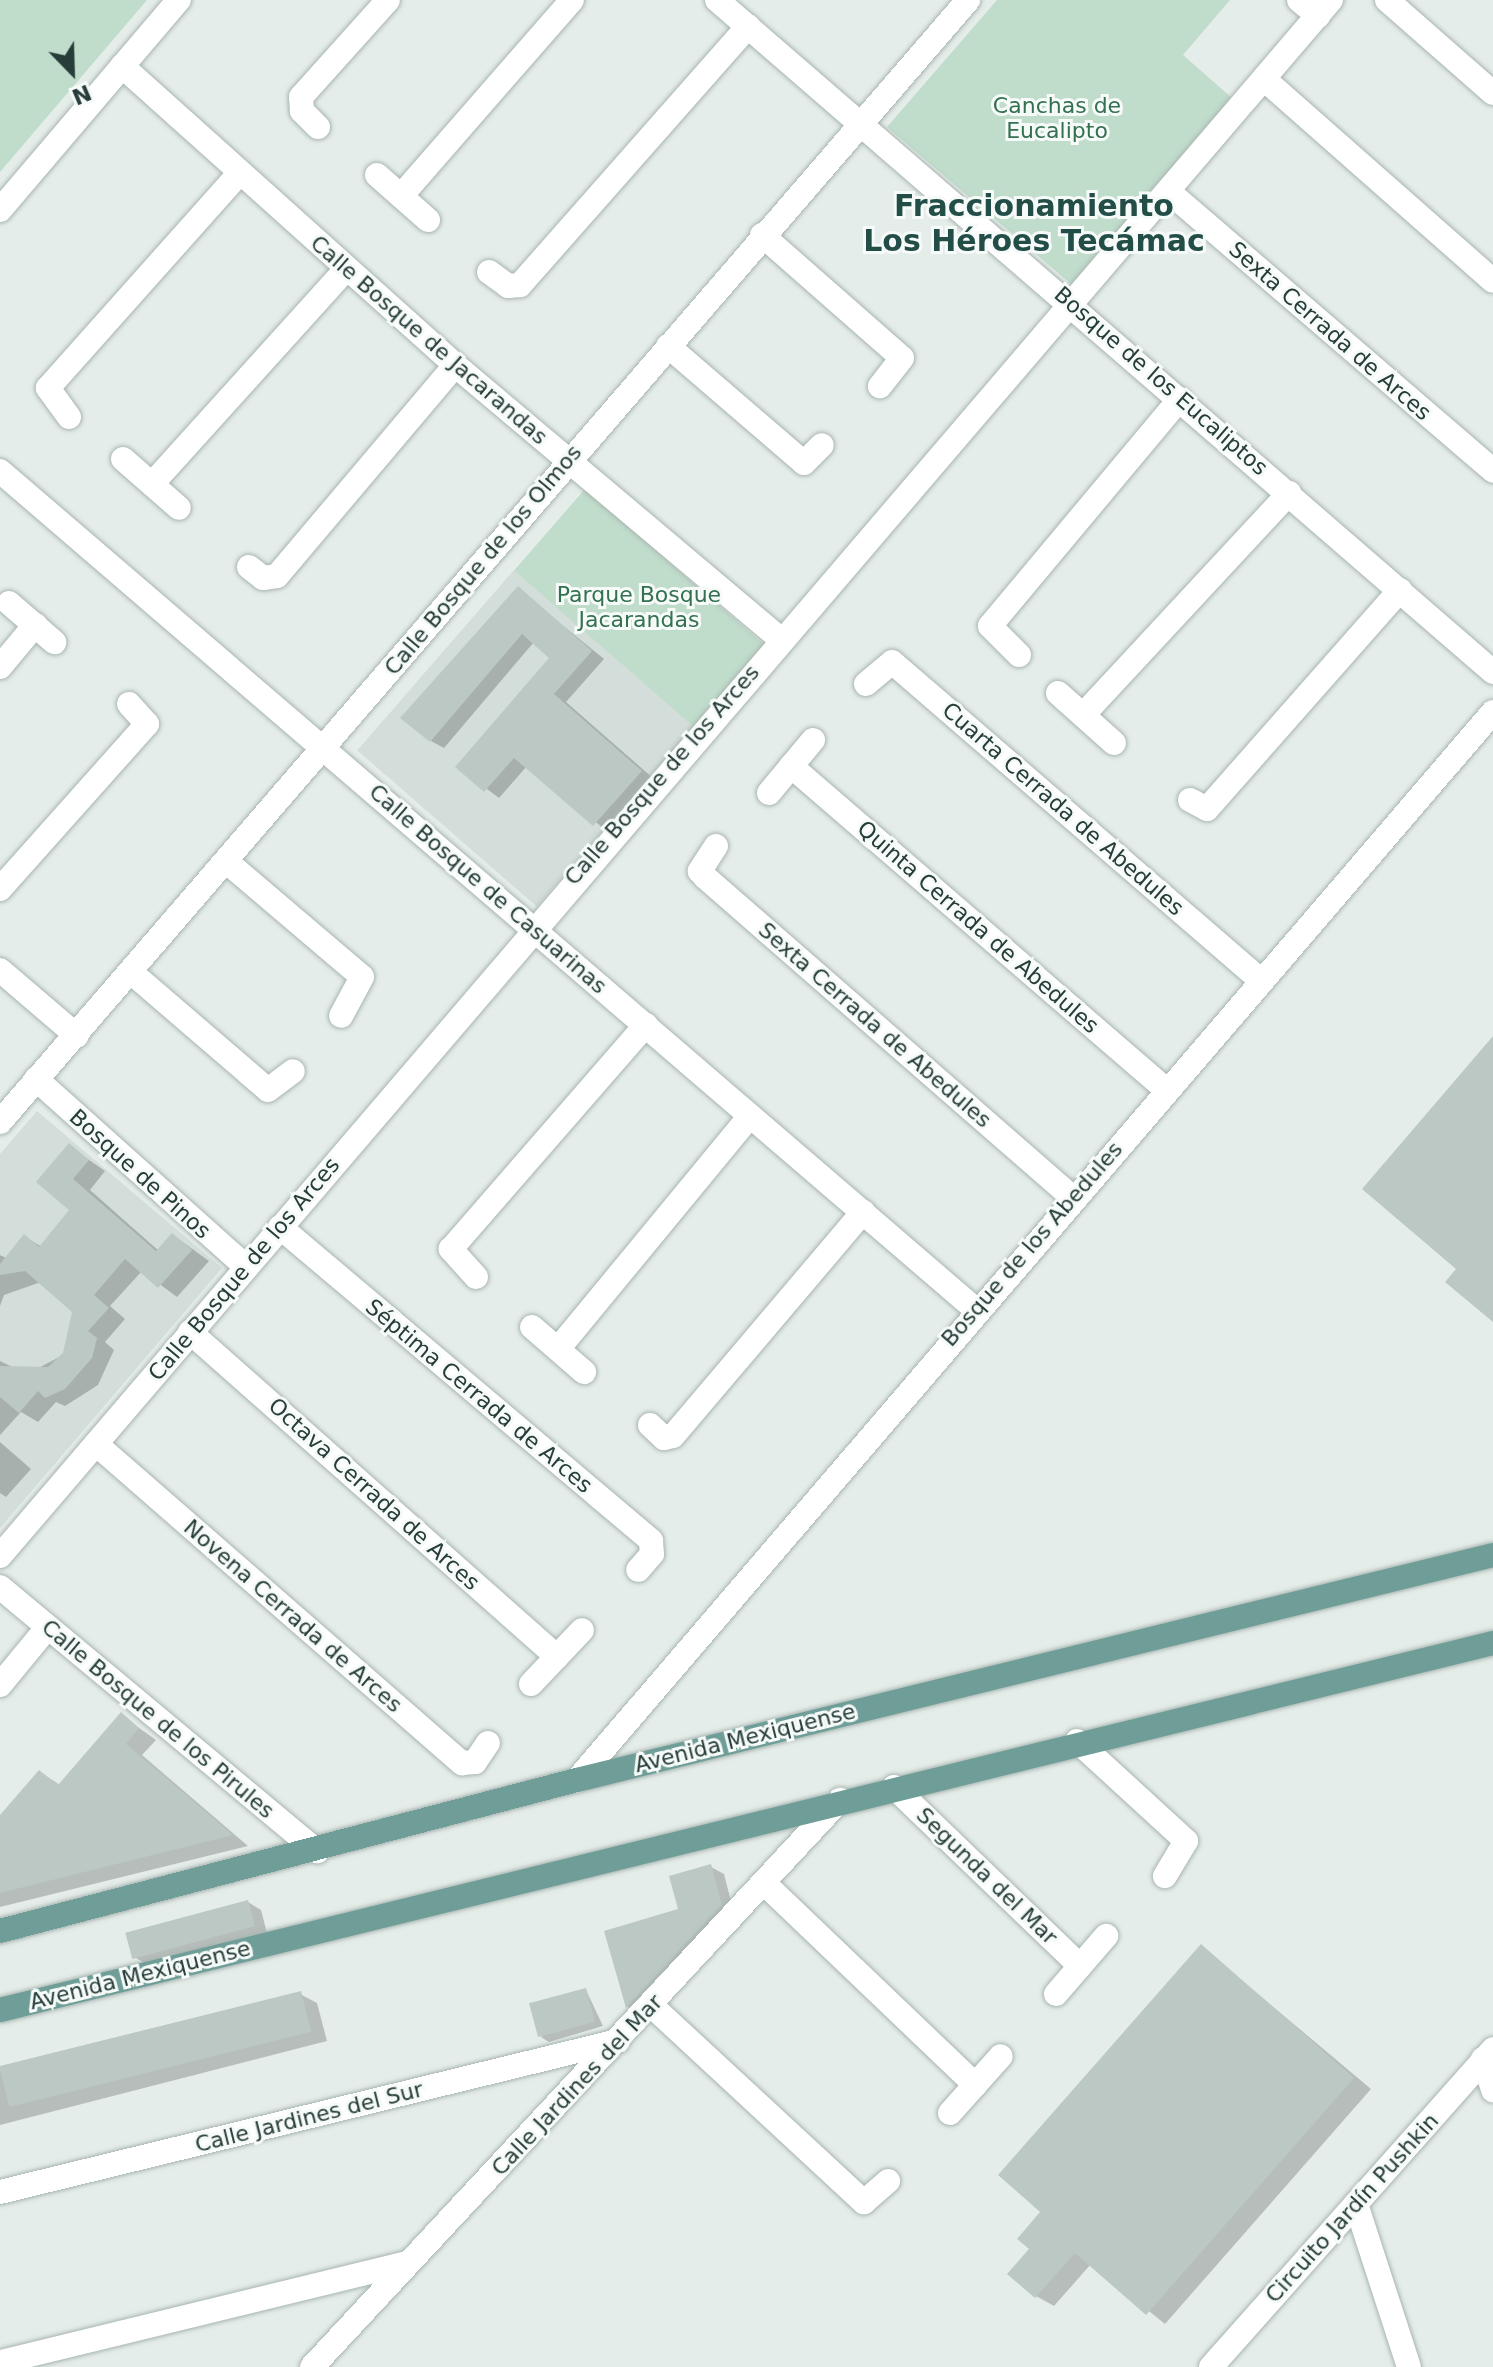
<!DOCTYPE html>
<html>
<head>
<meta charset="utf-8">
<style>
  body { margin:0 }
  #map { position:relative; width:1493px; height:2367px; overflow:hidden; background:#e5edea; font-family:"DejaVu Sans",sans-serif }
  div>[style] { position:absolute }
  .built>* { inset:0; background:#d3ddd9; transform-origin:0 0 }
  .green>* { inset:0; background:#c0dccb; transform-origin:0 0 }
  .shadow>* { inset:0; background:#0003 }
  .building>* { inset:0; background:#bbc8c4; transform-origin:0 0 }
  .roads { filter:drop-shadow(0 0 2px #a8b5b1) drop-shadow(0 0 2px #a8b5b1) }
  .minor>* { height:24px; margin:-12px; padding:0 12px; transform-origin:12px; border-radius:12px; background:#fff }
  .major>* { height:24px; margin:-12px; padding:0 12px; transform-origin:12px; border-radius:12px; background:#6e9e97 }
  span { translate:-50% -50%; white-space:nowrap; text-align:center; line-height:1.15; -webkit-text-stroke:6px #f6faf8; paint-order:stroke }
  .park-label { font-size:22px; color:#337151 }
  .street-label { font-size:22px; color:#263d39 }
  .district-label { font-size:30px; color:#234e48; font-weight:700 }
  .north { position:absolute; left:32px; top:32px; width:80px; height:80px; -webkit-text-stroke:6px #f6faf8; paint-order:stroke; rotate:157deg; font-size:22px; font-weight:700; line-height:32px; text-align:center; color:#263d39 }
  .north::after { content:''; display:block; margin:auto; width:28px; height:36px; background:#263d39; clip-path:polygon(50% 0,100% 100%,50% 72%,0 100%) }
</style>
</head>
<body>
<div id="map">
  <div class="built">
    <i style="left:514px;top:570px;width:238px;height:239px;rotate:41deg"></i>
    <i style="clip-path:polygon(37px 1111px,222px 1268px,0 1528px,0 1154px)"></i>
  </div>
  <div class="green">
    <i style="clip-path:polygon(0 0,147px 0,0 172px)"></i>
    <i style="clip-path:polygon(997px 0,1230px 0,1183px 55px,1232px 98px,1071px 284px,887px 127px)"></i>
    <i style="left:585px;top:489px;width:237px;height:108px;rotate:41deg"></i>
  </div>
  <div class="shadow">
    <i style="clip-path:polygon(518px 589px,604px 659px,566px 702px,654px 779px,608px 832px,527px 766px,499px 798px,458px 767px,552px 658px,534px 642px,444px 748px,431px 741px)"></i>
    <i style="clip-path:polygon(69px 1146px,105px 1171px,90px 1190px,159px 1251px,173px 1235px,209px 1261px,177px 1297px,142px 1271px,110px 1306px,125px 1319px,105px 1342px,114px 1350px,98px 1385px,65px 1406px,56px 1402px,38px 1422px,21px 1412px,0 1435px,0 1361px,27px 1374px,65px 1354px,74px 1312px,41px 1282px,4px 1295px,0 1306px,0 1255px,6px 1258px,25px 1237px,42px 1247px,72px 1210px)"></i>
    <i style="clip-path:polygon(0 1442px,31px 1469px,6px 1497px,0 1493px)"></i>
    <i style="clip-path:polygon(121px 1715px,156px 1740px,142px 1755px,248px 1846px,0 1907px,0 1819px,40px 1772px,60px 1785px)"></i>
    <i style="clip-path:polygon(711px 1867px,724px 1874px,734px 1913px,640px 2014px,628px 2007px,606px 1932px,680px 1910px)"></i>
    <i style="clip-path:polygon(248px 1902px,261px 1910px,267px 1933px,147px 1964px,134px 1957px)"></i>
    <i style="clip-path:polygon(1202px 1947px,1371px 2089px,1165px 2324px,1091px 2264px,1054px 2306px,1036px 2296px,1031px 2249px,1043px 2212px)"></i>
    <i style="clip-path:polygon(586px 1990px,603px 2026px,549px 2042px,541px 2037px)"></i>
    <i style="clip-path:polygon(300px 1994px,317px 2003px,327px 2041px,0 2125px,0 2071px)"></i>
  </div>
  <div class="building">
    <i style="clip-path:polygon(518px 586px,592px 651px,554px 694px,642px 771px,593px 826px,514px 758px,484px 792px,455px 767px,549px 658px,522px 634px,430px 742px,400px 718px)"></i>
    <i style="clip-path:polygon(1493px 1036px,1493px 1322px,1445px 1282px,1456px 1269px,1362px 1189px)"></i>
    <i style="clip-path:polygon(69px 1143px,89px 1160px,73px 1179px,156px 1251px,172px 1233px,192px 1250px,158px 1288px,125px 1259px,94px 1295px,109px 1308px,88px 1331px,97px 1338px,92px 1358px,65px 1389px,45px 1398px,38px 1391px,19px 1413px,0 1397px,0 1366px,48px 1367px,63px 1353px,72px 1312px,25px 1271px,0 1275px,0 1264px,24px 1234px,39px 1247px,69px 1210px,36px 1182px)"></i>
    <i style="clip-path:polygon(121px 1712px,139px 1728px,126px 1744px,233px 1835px,0 1893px,0 1815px,39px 1770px,58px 1785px)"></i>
    <i style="clip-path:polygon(711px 1864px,722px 1905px,626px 2008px,604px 1931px,678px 1909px,669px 1876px)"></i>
    <i style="left:248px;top:1900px;width:27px;height:127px;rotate:75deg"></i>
    <i style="clip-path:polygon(1201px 1944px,1354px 2078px,1146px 2315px,1075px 2253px,1035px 2298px,1007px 2274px,1029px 2249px,1017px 2239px,1040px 2212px,998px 2175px)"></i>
    <i style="left:586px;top:1988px;width:35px;height:59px;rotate:75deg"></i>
    <i style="left:301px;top:1991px;width:42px;height:311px;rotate:76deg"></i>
  </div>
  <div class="roads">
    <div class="minor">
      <i style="left:717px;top:0;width:1027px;rotate:40.89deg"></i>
      <i style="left:1299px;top:0;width:25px;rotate:40deg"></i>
      <i style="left:1387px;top:0;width:141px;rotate:41.3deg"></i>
      <i style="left:122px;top:66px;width:448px;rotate:41.9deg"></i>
      <i style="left:455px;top:365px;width:424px;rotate:40.1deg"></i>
      <i style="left:1264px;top:79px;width:305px;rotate:41.4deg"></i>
      <i style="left:318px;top:127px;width:23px;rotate:-135deg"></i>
      <i style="left:302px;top:111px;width:14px;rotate:-94deg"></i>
      <i style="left:301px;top:97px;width:130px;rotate:-48.1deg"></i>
      <i style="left:377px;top:175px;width:68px;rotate:41.4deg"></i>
      <i style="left:1168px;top:191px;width:429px;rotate:40.7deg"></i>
      <i style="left:401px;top:196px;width:260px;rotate:-48.9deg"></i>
      <i style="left:0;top:210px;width:276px;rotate:-49.6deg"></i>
      <i style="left:762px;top:235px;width:186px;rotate:41.3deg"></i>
      <i style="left:902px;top:358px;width:36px;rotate:128deg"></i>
      <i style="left:489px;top:272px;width:24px;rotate:36deg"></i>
      <i style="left:508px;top:286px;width:12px;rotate:-5deg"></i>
      <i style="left:520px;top:285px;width:345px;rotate:-48.6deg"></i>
      <i style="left:668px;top:346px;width:179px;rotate:40.7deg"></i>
      <i style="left:804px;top:463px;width:25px;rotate:-45deg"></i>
      <i style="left:69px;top:417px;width:36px;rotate:-126deg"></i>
      <i style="left:48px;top:388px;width:287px;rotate:-48.3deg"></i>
      <i style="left:123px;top:459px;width:74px;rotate:41.2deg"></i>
      <i style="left:0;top:471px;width:1286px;rotate:40.68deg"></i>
      <i style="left:152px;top:484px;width:290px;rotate:-47.9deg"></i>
      <i style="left:249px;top:567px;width:18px;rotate:38deg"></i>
      <i style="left:263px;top:578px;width:14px;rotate:-8deg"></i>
      <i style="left:277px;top:576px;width:276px;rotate:-49.8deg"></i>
      <i style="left:9px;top:603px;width:60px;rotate:40.9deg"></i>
      <i style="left:1019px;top:655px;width:41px;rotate:-135deg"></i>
      <i style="left:990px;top:626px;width:296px;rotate:-50.1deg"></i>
      <i style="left:0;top:667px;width:55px;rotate:-50.2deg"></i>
      <i style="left:866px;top:684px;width:34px;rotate:-40deg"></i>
      <i style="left:892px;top:662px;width:486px;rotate:40.8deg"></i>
      <i style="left:1058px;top:693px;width:75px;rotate:41.8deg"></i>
      <i style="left:1083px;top:715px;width:303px;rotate:-47.1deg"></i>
      <i style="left:791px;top:766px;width:494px;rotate:40.8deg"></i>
      <i style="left:769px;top:793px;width:69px;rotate:-50.3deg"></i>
      <i style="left:1190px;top:800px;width:19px;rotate:28deg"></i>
      <i style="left:1207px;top:809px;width:292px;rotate:-48.6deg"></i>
      <i style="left:716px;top:846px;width:30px;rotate:123deg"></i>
      <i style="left:700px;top:871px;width:8px;rotate:50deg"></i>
      <i style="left:705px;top:877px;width:488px;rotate:41.1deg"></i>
      <i style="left:227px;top:862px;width:177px;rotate:40.4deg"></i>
      <i style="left:362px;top:977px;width:44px;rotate:118.3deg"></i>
      <i style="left:0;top:889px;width:221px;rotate:-48.3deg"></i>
      <i style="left:147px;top:724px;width:27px;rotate:-132deg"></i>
      <i style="left:0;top:970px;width:101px;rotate:40.6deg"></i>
      <i style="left:132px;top:973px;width:179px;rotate:40.7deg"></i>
      <i style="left:268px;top:1090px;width:31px;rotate:-37deg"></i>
      <i style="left:36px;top:1079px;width:282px;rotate:41.8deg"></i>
      <i style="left:0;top:1122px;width:1482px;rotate:-49.21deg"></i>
      <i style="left:280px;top:1227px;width:486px;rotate:40.2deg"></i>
      <i style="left:651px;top:1541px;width:13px;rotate:86deg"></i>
      <i style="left:652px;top:1554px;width:21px;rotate:131deg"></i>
      <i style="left:476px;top:1277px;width:38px;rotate:-132deg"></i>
      <i style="left:451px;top:1249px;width:297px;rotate:-49deg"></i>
      <i style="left:532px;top:1327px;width:69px;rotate:40.9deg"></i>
      <i style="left:190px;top:1332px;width:490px;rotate:41.5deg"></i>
      <i style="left:558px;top:1349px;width:301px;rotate:-50.5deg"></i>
      <i style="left:650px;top:1425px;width:19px;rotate:43deg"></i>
      <i style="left:664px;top:1438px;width:9px;rotate:-13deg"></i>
      <i style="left:673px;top:1436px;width:294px;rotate:-49.7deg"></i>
      <i style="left:96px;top:1444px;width:486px;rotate:41.1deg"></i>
      <i style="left:462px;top:1763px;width:13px;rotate:-4deg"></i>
      <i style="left:475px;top:1762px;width:23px;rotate:-56deg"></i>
      <i style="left:0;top:1556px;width:2048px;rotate:-49.46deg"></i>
      <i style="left:0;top:1587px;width:413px;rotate:39.8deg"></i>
      <i style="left:531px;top:1684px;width:74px;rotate:-46.6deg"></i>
      <i style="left:0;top:1685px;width:74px;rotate:-50.5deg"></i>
      <i style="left:1077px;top:1741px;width:148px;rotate:42.5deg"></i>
      <i style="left:1186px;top:1841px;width:41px;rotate:121deg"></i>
      <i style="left:577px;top:1780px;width:1407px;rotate:-49.38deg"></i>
      <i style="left:894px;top:1787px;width:258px;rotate:43.9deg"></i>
      <i style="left:765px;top:1884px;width:291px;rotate:43.7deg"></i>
      <i style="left:1056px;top:1994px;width:77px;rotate:-49.2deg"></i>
      <i style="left:652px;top:2006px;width:289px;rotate:42.8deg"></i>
      <i style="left:864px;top:2202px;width:32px;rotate:-41deg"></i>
      <i style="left:1483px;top:2059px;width:33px;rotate:72deg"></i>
      <i style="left:950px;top:2113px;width:76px;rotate:-48.2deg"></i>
      <i style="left:0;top:2192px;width:636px;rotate:-13.73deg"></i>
      <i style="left:1356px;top:2204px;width:171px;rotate:72deg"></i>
      <i style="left:5px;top:2361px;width:415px;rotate:-13.7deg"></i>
      <i style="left:312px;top:2367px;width:775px;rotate:-47.04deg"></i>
      <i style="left:1211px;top:2367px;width:425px;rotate:-48.4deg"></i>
    </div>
    <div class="major">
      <i style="left:0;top:1931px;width:596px;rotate:-14.67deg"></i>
      <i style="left:577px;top:1780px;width:943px;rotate:-13.8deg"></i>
      <i style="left:0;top:2010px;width:1537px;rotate:-13.81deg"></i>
    </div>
  </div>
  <div class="park-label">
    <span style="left:1057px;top:118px">Canchas de<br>Eucalipto</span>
    <span style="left:639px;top:607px">Parque Bosque<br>Jacarandas</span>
  </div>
  <div class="street-label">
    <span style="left:1330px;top:331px;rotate:41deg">Sexta Cerrada de Arces</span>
    <span style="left:429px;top:340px;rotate:41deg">Calle Bosque de Jacarandas</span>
    <span style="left:1161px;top:381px;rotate:41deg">Bosque de los Eucaliptos</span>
    <span style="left:483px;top:560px;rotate:-50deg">Calle Bosque de los Olmos</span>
    <span style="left:662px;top:775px;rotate:-49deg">Calle Bosque de los Arces</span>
    <span style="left:1063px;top:809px;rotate:41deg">Cuarta Cerrada de Abedules</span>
    <span style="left:488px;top:889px;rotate:41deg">Calle Bosque de Casuarinas</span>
    <span style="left:978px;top:927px;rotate:41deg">Quinta Cerrada de Abedules</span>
    <span style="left:875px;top:1025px;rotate:41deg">Sexta Cerrada de Abedules</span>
    <span style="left:140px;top:1174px;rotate:42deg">Bosque de Pinos</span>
    <span style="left:1032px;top:1244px;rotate:-49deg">Bosque de los Abedules</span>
    <span style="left:244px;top:1269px;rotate:-50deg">Calle Bosque de los Arces</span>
    <span style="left:479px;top:1396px;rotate:40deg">Séptima Cerrada de Arces</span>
    <span style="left:374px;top:1494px;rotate:42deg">Octava Cerrada de Arces</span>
    <span style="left:293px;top:1616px;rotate:41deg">Novena Cerrada de Arces</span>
    <span style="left:158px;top:1719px;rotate:40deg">Calle Bosque de los Pirules</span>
    <span style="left:745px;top:1738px;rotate:-14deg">Avenida Mexiquense</span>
    <span style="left:987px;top:1876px;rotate:44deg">Segunda del Mar</span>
    <span style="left:140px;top:1975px;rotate:-14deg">Avenida Mexiquense</span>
    <span style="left:577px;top:2085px;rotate:-47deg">Calle Jardines del Mar</span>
    <span style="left:309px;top:2117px;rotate:-14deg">Calle Jardines del Sur</span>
    <span style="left:1352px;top:2208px;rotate:-48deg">Circuito Jardín Pushkin</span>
  </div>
  <div class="district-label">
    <span style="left:1034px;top:223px">Fraccionamiento<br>Los Héroes Tecámac</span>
  </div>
  <div class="north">N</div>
</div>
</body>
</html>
